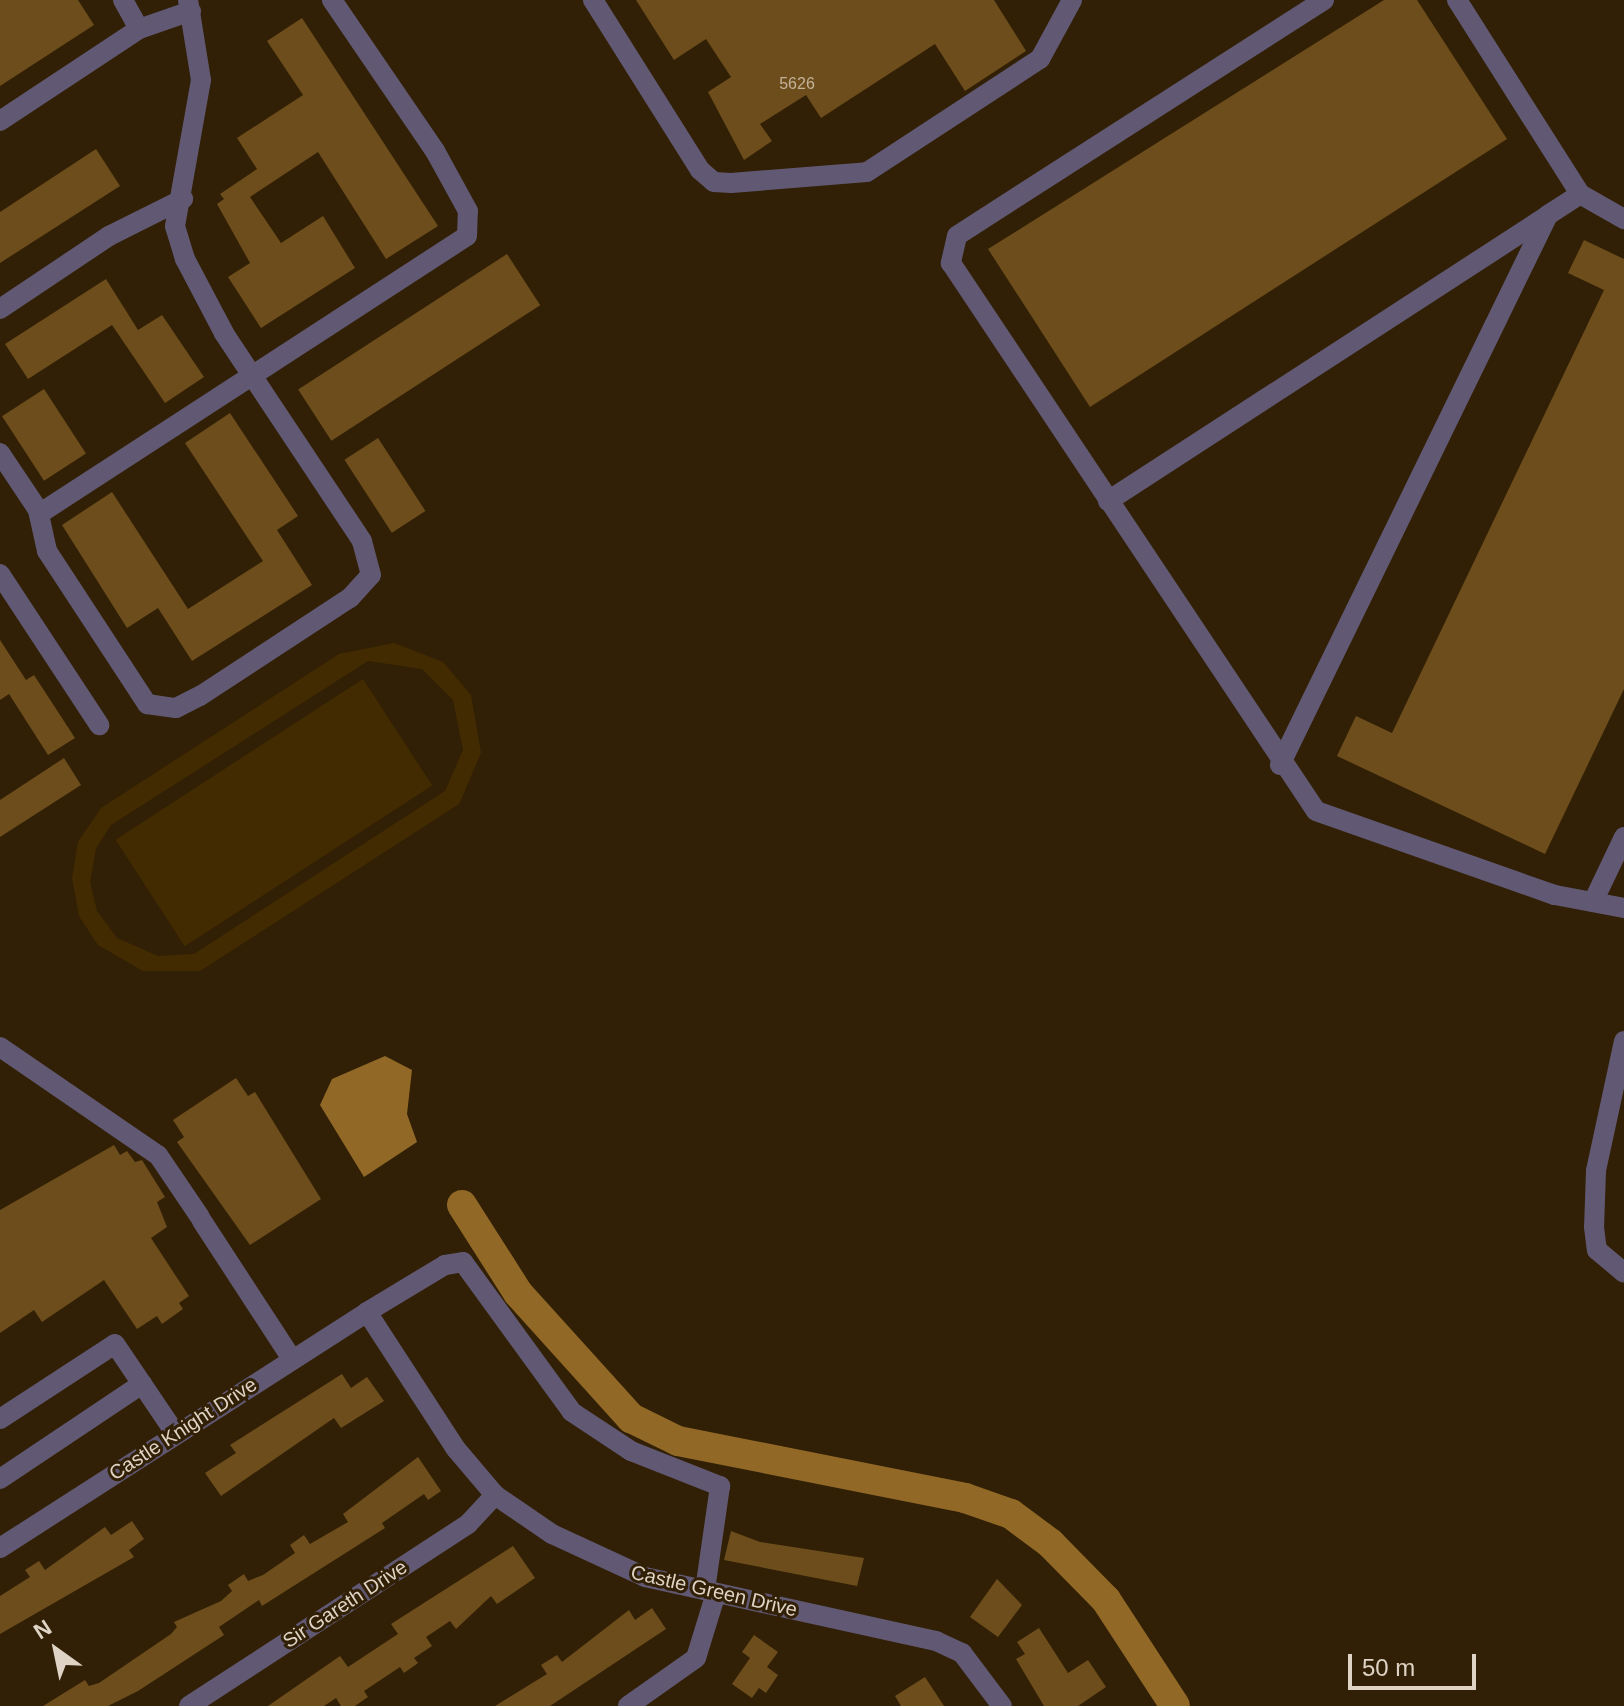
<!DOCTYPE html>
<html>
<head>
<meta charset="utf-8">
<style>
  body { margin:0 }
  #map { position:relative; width:1624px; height:1706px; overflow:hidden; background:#312005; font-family:Helvetica,sans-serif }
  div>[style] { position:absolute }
  .green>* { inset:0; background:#432b01; transform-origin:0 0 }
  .water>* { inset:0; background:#916825 }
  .river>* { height:30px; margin:-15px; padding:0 15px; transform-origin:15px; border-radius:15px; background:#916825 }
  .building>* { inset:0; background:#6d4d1b; transform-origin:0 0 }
  .minor>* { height:20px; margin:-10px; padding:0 10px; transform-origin:10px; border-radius:10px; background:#615974 }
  span { translate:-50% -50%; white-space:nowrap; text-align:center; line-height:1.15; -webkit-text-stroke:6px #312005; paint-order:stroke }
  .number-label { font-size:16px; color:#c2b29a }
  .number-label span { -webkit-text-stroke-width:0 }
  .street-label { font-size:20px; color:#ded3c4 }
  .north { position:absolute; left:16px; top:1610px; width:80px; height:80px; -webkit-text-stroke:6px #312005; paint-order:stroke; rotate:327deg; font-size:22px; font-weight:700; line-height:32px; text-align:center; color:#ded3c4 }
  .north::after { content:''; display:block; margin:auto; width:28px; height:36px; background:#ded3c4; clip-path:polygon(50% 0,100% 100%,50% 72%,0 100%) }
  .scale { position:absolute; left:1348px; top:1654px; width:128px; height:36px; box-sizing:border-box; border:4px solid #ded3c4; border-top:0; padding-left:10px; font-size:24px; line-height:28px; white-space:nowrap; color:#ded3c4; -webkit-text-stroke:6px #312005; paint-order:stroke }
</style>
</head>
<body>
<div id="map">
  <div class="green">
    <i style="clip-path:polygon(evenodd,394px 643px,443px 662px,471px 695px,481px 753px,459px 804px,200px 971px,143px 971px,98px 945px,79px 916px,72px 878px,78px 842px,101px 808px,339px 654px,394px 643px,368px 661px,422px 669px,453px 700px,463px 750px,445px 791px,194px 954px,158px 956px,117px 938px,97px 911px,90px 882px,96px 848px,111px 825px,368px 661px)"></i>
    <i style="left:363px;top:679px;width:127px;height:295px;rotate:57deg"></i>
  </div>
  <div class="water">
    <i style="clip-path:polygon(385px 1056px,412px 1070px,407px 1114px,417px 1142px,364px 1177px,320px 1105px,332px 1079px)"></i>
  </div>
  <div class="river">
    <i style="left:462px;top:1205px;width:104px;rotate:57.5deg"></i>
    <i style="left:518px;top:1293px;width:169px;rotate:47.9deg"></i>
    <i style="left:631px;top:1418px;width:52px;rotate:26.1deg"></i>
    <i style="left:678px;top:1441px;width:293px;rotate:11.2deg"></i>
    <i style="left:965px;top:1498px;width:49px;rotate:19.2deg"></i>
    <i style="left:1011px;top:1514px;width:49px;rotate:36.6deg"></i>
    <i style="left:1050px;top:1543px;width:80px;rotate:45.5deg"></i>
    <i style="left:1106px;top:1600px;width:126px;rotate:56.9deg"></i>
  </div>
  <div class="building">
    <i style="clip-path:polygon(0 0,78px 0,94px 25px,0 86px)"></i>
    <i style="clip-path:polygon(636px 0,994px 0,1026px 51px,965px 91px,935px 44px,821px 118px,806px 95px,760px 124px,772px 141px,744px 160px,708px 92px,731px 77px,706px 39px,674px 60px)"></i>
    <i style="clip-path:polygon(1384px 0,1417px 0,1507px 139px,1090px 407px,988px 249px)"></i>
    <i style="clip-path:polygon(302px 18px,438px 226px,386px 259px,318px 152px,250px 197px,281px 243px,323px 216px,355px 268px,261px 328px,228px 277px,250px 263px,217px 204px,224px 199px,220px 194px,257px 169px,237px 138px,303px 95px,267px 41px)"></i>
    <i style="clip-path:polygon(96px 149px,120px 186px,0 263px,0 212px)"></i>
    <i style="clip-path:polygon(1584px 240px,1624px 259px,1624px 689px,1545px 854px,1337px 756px,1356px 716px,1392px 733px,1604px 290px,1568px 273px)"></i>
    <i style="left:507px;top:254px;width:61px;height:249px;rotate:57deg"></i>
    <i style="clip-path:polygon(106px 279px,138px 330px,162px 315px,204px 377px,165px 403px,112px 325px,28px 379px,5px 344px)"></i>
    <i style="left:44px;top:389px;width:77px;height:50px;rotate:57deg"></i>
    <i style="clip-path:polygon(230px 413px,298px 516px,277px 530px,312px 585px,192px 661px,158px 608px,127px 628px,62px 525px,112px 492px,188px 609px,263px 561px,185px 443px)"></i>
    <i style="left:378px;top:438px;width:87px;height:40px;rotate:57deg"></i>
    <i style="clip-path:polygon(0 640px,26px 680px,34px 675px,75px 738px,48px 755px,9px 694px,0 700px)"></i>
    <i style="clip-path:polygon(64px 758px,81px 785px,0 837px,0 800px)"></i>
    <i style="clip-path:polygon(236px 1078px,248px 1096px,255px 1092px,321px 1199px,250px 1245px,177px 1142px,184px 1137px,173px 1120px)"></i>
    <i style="clip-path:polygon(114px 1145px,120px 1155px,127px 1151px,135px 1162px,142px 1160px,165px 1197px,157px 1202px,167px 1227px,151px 1238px,189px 1296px,179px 1303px,183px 1309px,162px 1324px,157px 1316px,137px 1329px,104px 1280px,42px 1322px,34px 1310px,0 1333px,0 1210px)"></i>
    <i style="clip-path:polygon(342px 1374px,351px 1388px,367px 1377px,384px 1401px,341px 1428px,334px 1418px,221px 1496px,205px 1473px,236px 1453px,230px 1445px)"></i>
    <i style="clip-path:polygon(418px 1457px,441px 1491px,428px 1500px,424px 1494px,382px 1523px,385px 1528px,262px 1606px,259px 1600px,219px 1627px,224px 1635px,138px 1691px,108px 1706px,43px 1706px,85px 1680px,89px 1686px,99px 1683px,171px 1634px,177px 1627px,174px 1622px,221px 1601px,232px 1591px,228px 1585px,244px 1574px,248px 1581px,263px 1575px,295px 1553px,290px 1545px,304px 1535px,310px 1544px,348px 1522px,343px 1514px)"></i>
    <i style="clip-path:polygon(132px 1521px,144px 1539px,129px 1550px,134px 1557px,0 1634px,0 1596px,30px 1577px,25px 1570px,39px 1561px,45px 1570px,105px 1527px,111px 1535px)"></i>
    <i style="clip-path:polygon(731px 1531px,760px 1542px,864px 1558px,857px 1586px,724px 1560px)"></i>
    <i style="clip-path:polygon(513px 1546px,535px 1578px,497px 1604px,491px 1596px,456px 1629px,450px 1621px,426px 1637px,432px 1646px,414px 1658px,418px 1663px,404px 1673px,400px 1667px,364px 1691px,368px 1697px,355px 1706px,341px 1706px,336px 1698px,324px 1706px,268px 1706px,340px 1656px,348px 1667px,398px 1634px,391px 1624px)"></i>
    <i style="clip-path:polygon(997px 1579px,1022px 1605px,998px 1637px,970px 1617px)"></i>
    <i style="clip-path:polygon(652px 1608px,666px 1629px,550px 1706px,495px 1706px,547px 1674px,541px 1665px,557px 1655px,562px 1662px,629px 1610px,635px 1620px)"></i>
    <i style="clip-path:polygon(1039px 1628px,1068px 1673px,1088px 1660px,1106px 1687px,1078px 1706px,1044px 1706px,1016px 1659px,1025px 1654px,1017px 1642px)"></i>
    <i style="clip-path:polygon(754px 1635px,778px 1652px,767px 1667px,778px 1675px,766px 1693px,759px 1688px,752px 1698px,732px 1684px,750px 1658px,742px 1652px)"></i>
    <i style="clip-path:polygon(925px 1677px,944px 1706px,901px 1706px,895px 1696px)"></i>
  </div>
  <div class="minor">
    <i style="left:123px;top:0;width:33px;rotate:61deg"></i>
    <i style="left:593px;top:0;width:201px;rotate:57.8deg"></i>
    <i style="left:700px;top:170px;width:18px;rotate:41deg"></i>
    <i style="left:714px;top:182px;width:17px;rotate:3deg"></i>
    <i style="left:731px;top:183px;width:136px;rotate:-4.6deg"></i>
    <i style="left:867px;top:172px;width:207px;rotate:-33.2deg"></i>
    <i style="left:1040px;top:59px;width:67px;rotate:-61.5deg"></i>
    <i style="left:1324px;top:0;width:436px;rotate:147.3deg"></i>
    <i style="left:957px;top:236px;width:28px;rotate:103deg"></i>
    <i style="left:951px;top:263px;width:658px;rotate:56.33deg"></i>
    <i style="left:1316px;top:811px;width:253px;rotate:19.4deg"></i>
    <i style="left:1555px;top:895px;width:70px;rotate:10.7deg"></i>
    <i style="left:1457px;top:0;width:230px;rotate:57.6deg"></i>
    <i style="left:1580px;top:194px;width:51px;rotate:29.6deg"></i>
    <i style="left:0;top:121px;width:167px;rotate:-33.5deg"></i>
    <i style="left:139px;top:29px;width:55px;rotate:-19.1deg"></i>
    <i style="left:0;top:309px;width:131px;rotate:-33.8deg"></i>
    <i style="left:109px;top:236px;width:83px;rotate:-26.6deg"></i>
    <i style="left:0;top:453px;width:69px;rotate:56.3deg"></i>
    <i style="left:38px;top:510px;width:42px;rotate:77.6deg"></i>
    <i style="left:47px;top:551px;width:183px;rotate:56.8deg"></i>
    <i style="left:147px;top:704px;width:29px;rotate:8deg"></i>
    <i style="left:176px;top:708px;width:27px;rotate:-27deg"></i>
    <i style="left:200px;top:696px;width:179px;rotate:-33.2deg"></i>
    <i style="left:350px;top:598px;width:31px;rotate:-48deg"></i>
    <i style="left:371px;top:575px;width:35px;rotate:-105deg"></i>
    <i style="left:362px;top:541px;width:250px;rotate:-123.6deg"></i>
    <i style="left:224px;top:333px;width:84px;rotate:-117.8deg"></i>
    <i style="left:185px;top:259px;width:34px;rotate:-107deg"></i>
    <i style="left:175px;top:226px;width:148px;rotate:-79.9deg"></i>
    <i style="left:201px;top:80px;width:81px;rotate:-99.2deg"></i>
    <i style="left:1108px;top:501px;width:523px;rotate:-32.99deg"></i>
    <i style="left:39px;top:514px;width:510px;rotate:-33.01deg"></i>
    <i style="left:467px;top:236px;width:25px;rotate:-88deg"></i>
    <i style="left:468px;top:211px;width:68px;rotate:-118.8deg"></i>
    <i style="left:435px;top:151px;width:183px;rotate:-124.3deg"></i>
    <i style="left:0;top:574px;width:181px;rotate:56.7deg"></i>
    <i style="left:1280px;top:765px;width:612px;rotate:-64.02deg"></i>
    <i style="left:1548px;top:215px;width:38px;rotate:-33deg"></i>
    <i style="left:1593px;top:902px;width:72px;rotate:-64.5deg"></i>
    <i style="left:1624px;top:1041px;width:133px;rotate:102.2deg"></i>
    <i style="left:1596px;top:1171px;width:56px;rotate:92deg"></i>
    <i style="left:1594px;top:1227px;width:23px;rotate:83deg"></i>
    <i style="left:1597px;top:1250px;width:35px;rotate:40deg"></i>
    <i style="left:0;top:1047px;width:191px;rotate:34.4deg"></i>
    <i style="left:158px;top:1155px;width:75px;rotate:55.9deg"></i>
    <i style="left:202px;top:1221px;width:165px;rotate:56.9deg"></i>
    <i style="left:367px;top:1312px;width:163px;rotate:57deg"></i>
    <i style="left:456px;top:1449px;width:60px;rotate:49.7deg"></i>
    <i style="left:495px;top:1495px;width:69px;rotate:34.4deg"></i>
    <i style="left:552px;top:1534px;width:102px;rotate:24.8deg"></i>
    <i style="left:645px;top:1577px;width:298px;rotate:12.4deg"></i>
    <i style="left:936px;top:1641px;width:29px;rotate:25deg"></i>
    <i style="left:962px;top:1653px;width:66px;rotate:53deg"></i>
    <i style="left:0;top:1419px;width:137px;rotate:-33.1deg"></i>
    <i style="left:115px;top:1344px;width:107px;rotate:56deg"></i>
    <i style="left:0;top:1479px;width:171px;rotate:-33.8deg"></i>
    <i style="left:0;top:1548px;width:436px;rotate:-32.7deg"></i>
    <i style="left:367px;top:1312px;width:91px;rotate:-31.1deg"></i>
    <i style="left:445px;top:1265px;width:18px;rotate:-9deg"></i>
    <i style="left:463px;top:1262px;width:185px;rotate:54deg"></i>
    <i style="left:572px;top:1412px;width:71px;rotate:33.5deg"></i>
    <i style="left:631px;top:1451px;width:96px;rotate:21.5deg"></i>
    <i style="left:720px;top:1486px;width:105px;rotate:98.2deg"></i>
    <i style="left:189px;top:1706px;width:333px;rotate:-33.1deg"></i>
    <i style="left:468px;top:1524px;width:40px;rotate:-47deg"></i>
    <i style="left:628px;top:1706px;width:83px;rotate:-35.2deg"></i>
    <i style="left:696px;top:1658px;width:68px;rotate:-72.9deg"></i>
  </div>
  <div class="number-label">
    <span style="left:797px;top:84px">5626</span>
  </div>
  <div class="street-label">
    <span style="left:183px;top:1429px;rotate:-33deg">Castle Knight Drive</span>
    <span style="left:714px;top:1591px;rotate:13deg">Castle Green Drive</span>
    <span style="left:345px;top:1604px;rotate:-33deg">Sir Gareth Drive</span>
  </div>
  <div class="north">N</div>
  <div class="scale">50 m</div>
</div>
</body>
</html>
